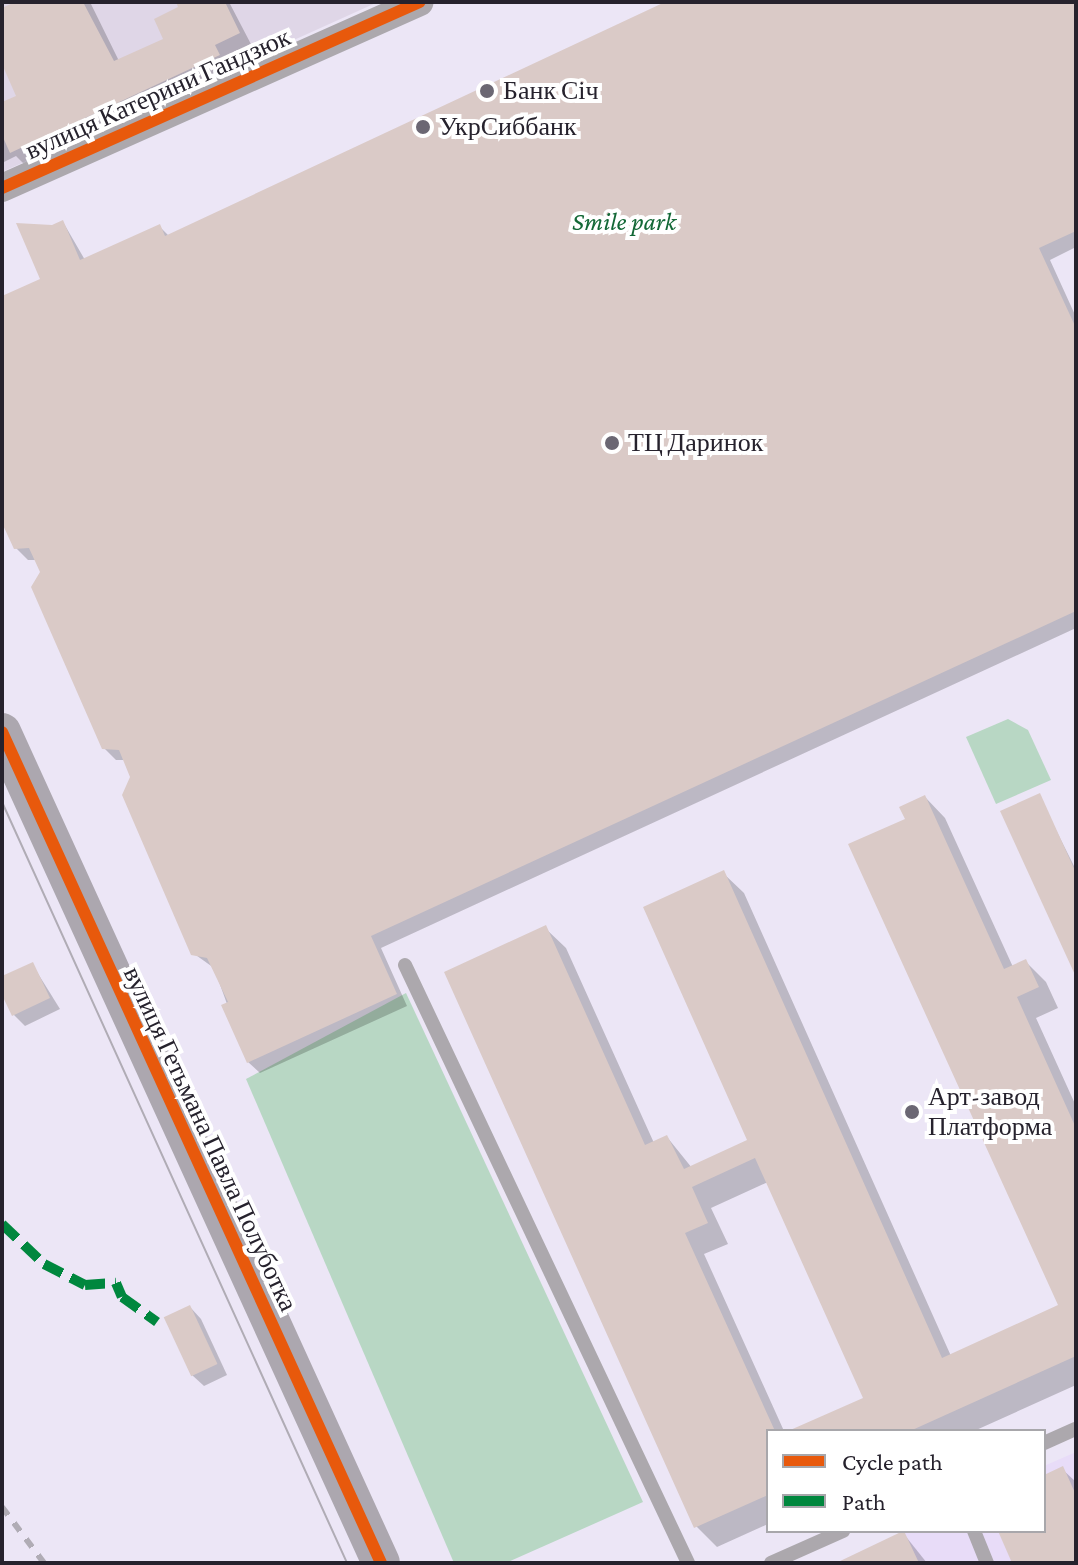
<!DOCTYPE html>
<html>
<head>
<meta charset="utf-8">
<style>
  body { margin:0 }
  #map { position:relative; width:1078px; height:1565px; overflow:hidden; background:#ece6f6; font-family:"Crimson Pro",serif }
  div>[style] { position:absolute }
  .commercial>* { inset:0; background:#dfd6e7 }
  .built>* { inset:0; background:#e8dcf8 }
  .green>* { inset:0; background:#b8d7c4 }
  .shadow>* { inset:0; background:#0003 }
  .building>* { inset:0; background:#dacac7; transform-origin:0 0 }
  .lane>* { height:14px; margin:-7px; padding:0 7px; transform-origin:7px; border-radius:7px; background:#aca8ad }
  .street>* { height:28px; margin:-14px; padding:0 14px; transform-origin:14px; border-radius:14px; background:#aca8ad }
  .secondary>* { height:38px; margin:-19px; padding:0 19px; transform-origin:19px; border-radius:19px; background:#aca7af }
  .tram>* { height:2px; margin:-1px; padding:0 1px; transform-origin:1px; border-radius:1px; background:#b0acb5 }
  .rail>* { height:6px; margin-top:-3px; transform-origin:0; background:repeating-linear-gradient(90deg,#b0acb5 0 10px,transparent 0 20px) }
  .quiet>* { height:10px; margin-top:-5px; transform-origin:0; background:repeating-linear-gradient(90deg,#00873e 0 20px,transparent 0 30px) }
  .cycleway>* { height:12px; margin:-6px; padding:0 6px; transform-origin:6px; border-radius:6px; background:#e8590c }
  .dots>* { width:22px; height:22px; translate:-50% -50%; box-sizing:border-box; border:4px solid #fff; border-radius:50% }
  span { translate:-50% -50%; white-space:nowrap; text-align:center; line-height:1.15; -webkit-text-stroke:8px #fff; paint-order:stroke }
  .poi-label { font-size:26px; color:#26222d }
  .left { translate:0 -50%; text-align:left }
  .street-label { font-size:26px; color:#26222d }
  .park-label { font-size:26px; color:#136836; font-style:italic }
  .frame { position:absolute; inset:0; border:4px solid #26222d; pointer-events:none }
  .legend { position:absolute; left:766px; top:1429px; width:280px; height:104px; box-sizing:border-box; background:#fff; border:2px solid #a8a7ab; margin:0; padding:10px 14px; list-style:none; font-size:24px; color:#26222d }
  .legend li { display:flex; align-items:center; gap:16px; height:40px }
  .legend b { width:40px; border:2px solid #a8a7ab }
</style>
</head>
<body>
<div id="map">
  <div class="commercial">
    <i style="clip-path:polygon(2px 2px,378px 2px,2px 172px)"></i>
  </div>
  <div class="built">
    <i style="clip-path:polygon(1076px 1452px,1076px 1563px,836px 1563px,905px 1531px,1044px 1531px,1044px 1466px)"></i>
  </div>
  <div class="green">
    <i style="clip-path:polygon(1008px 719px,1028px 730px,1051px 780px,996px 804px,966px 737px)"></i>
    <i style="clip-path:polygon(406px 993px,643px 1502px,506px 1563px,454px 1563px,246px 1079px)"></i>
  </div>
  <div class="shadow">
    <i style="clip-path:polygon(20px 2px,90px 2px,119px 61px,166px 40px,181px 8px,178px 2px,229px 2px,253px 48px,228px 60px,234px 70px,26px 166px,16px 156px,2px 163px,2px 104px,19px 97px,2px 60px,2px 10px)"></i>
    <i style="clip-path:polygon(672px 2px,1076px 2px,1076px 247px,1050px 260px,1076px 317px,1076px 628px,381px 948px,407px 1006px,260px 1073px,248px 1062px,214px 968px,193px 953px,132px 778px,125px 760px,116px 760px,104px 748px,37px 560px,28px 560px,16px 548px,2px 518px,2px 298px,42px 280px,52px 227px,63px 222px,85px 260px,159px 226px,169px 236px)"></i>
    <i style="clip-path:polygon(1039px 796px,1076px 870px,1076px 972px)"></i>
    <i style="clip-path:polygon(925px 797px,945px 818px,1013px 967px,1026px 962px,1046px 982px,1058px 1008px,1036px 1018px,1076px 1106px,1076px 1385px,974px 1431px,793px 1431px,865px 1399px,768px 1182px,711px 1208px,728px 1244px,704px 1254px,784px 1431px,768px 1431px,768px 1524px,717px 1547px,696px 1526px,545px 928px,566px 948px,654px 1143px,667px 1137px,692px 1168px,750px 1141px,723px 873px,744px 893px,951px 1356px,1060px 1306px,908px 820px)"></i>
    <i style="clip-path:polygon(32px 964px,60px 1009px,25px 1026px,13px 1014px,2px 979px)"></i>
    <i style="clip-path:polygon(190px 1307px,201px 1319px,227px 1375px,204px 1386px,192px 1375px)"></i>
    <i style="clip-path:polygon(1062px 1469px,1076px 1482px,1076px 1563px,1014px 1563px,1004px 1531px,1044px 1531px,1044px 1477px)"></i>
    <i style="clip-path:polygon(903px 1533px,927px 1563px,840px 1563px)"></i>
  </div>
  <div class="building">
    <i style="clip-path:polygon(15px 2px,83px 2px,114px 61px,163px 39px,154px 19px,178px 7px,176px 2px,225px 2px,240px 33px,215px 45px,220px 55px,10px 153px,2px 135px,2px 102px,16px 96px,2px 64px,2px 8px)"></i>
    <i style="clip-path:polygon(665px 2px,1076px 2px,1076px 231px,1039px 248px,1076px 328px,1076px 611px,371px 936px,397px 994px,247px 1063px,221px 1005px,228px 1002px,207px 958px,191px 955px,122px 795px,130px 777px,119px 750px,102px 749px,31px 587px,40px 572px,29px 548px,14px 549px,2px 523px,2px 296px,40px 279px,16px 223px,52px 225px,63px 220px,80px 260px,160px 224px,165px 236px)"></i>
    <i style="clip-path:polygon(1040px 793px,1076px 873px,1076px 977px,1000px 811px)"></i>
    <i style="clip-path:polygon(925px 795px,1004px 969px,1026px 959px,1039px 987px,1017px 997px,1076px 1128px,1076px 1356px,910px 1431px,788px 1431px,863px 1398px,755px 1158px,692px 1187px,708px 1223px,685px 1233px,775px 1431px,768px 1431px,768px 1495px,694px 1528px,444px 972px,546px 925px,645px 1145px,667px 1135px,684px 1169px,747px 1140px,643px 907px,724px 870px,942px 1358px,1058px 1305px,848px 844px,905px 819px,899px 807px)"></i>
    <i style="clip-path:polygon(33px 962px,50px 998px,12px 1016px,2px 995px,2px 976px)"></i>
    <i style="left:190px;top:1305px;width:65px;height:29px;rotate:65deg"></i>
    <i style="clip-path:polygon(1063px 1466px,1076px 1495px,1076px 1563px,1012px 1563px,998px 1531px,1044px 1531px,1044px 1475px)"></i>
    <i style="clip-path:polygon(904px 1531px,919px 1563px,836px 1563px,903px 1531px)"></i>
  </div>
  <div class="lane">
    <i style="left:405px;top:965px;width:662px;rotate:64.67deg"></i>
    <i style="left:1044px;top:1443px;width:35px;rotate:-24deg"></i>
    <i style="left:974px;top:1531px;width:35px;rotate:68deg"></i>
    <i style="left:771px;top:1563px;width:79px;rotate:-24deg"></i>
  </div>
  <div class="street">
    <i style="left:2px;top:188px;width:457px;rotate:-24deg"></i>
  </div>
  <div class="secondary">
    <i style="left:2px;top:732px;width:913px;rotate:65.48deg"></i>
  </div>
  <div class="tram">
    <i style="left:2px;top:802px;width:836px;rotate:65.61deg"></i>
  </div>
  <div class="rail">
    <i style="left:2px;top:1507px;width:70px;rotate:53.1deg"></i>
  </div>
  <div class="quiet">
    <i style="left:2px;top:1224px;width:58px;rotate:43.6deg"></i>
    <i style="left:44px;top:1264px;width:46px;rotate:27.1deg"></i>
    <i style="left:85px;top:1285px;width:31px;rotate:-4deg"></i>
    <i style="left:116px;top:1283px;width:15px;rotate:67deg"></i>
    <i style="left:122px;top:1297px;width:43px;rotate:35.5deg"></i>
  </div>
  <div class="cycleway">
    <i style="left:2px;top:188px;width:457px;rotate:-24deg"></i>
    <i style="left:2px;top:732px;width:913px;rotate:65.48deg"></i>
  </div>
  <div class="dots">
    <i style="left:487px;top:91px;background:#6b6773"></i>
    <i style="left:423px;top:127px;background:#6b6773"></i>
    <i style="left:612px;top:443px;background:#6b6773"></i>
    <i style="left:912px;top:1112px;background:#6b6773"></i>
  </div>
  <div class="poi-label">
    <span class="left" style="left:503px;top:91px">Банк Січ</span>
    <span class="left" style="left:439px;top:127px">УкрСиббанк</span>
    <span class="left" style="left:628px;top:443px">ТЦ Даринок</span>
    <span class="left" style="left:928px;top:1112px">Арт-завод<br>Платформа</span>
  </div>
  <div class="street-label">
    <span style="left:158px;top:94px;rotate:-24deg">вулиця Катерини Гандзюк</span>
    <span style="left:210px;top:1139px;rotate:65deg">вулиця Гетьмана Павла Полуботка</span>
  </div>
  <div class="park-label">
    <span style="left:624px;top:222px">Smile park</span>
  </div>
  <div class="frame"></div>
  <ul class="legend">
  <li><b style="height:10px;background:#e8590c"></b>Cycle path</li>
  <li><b style="height:10px;background:#00873e"></b>Path</li>
  </ul>
</div>
</body>
</html>
